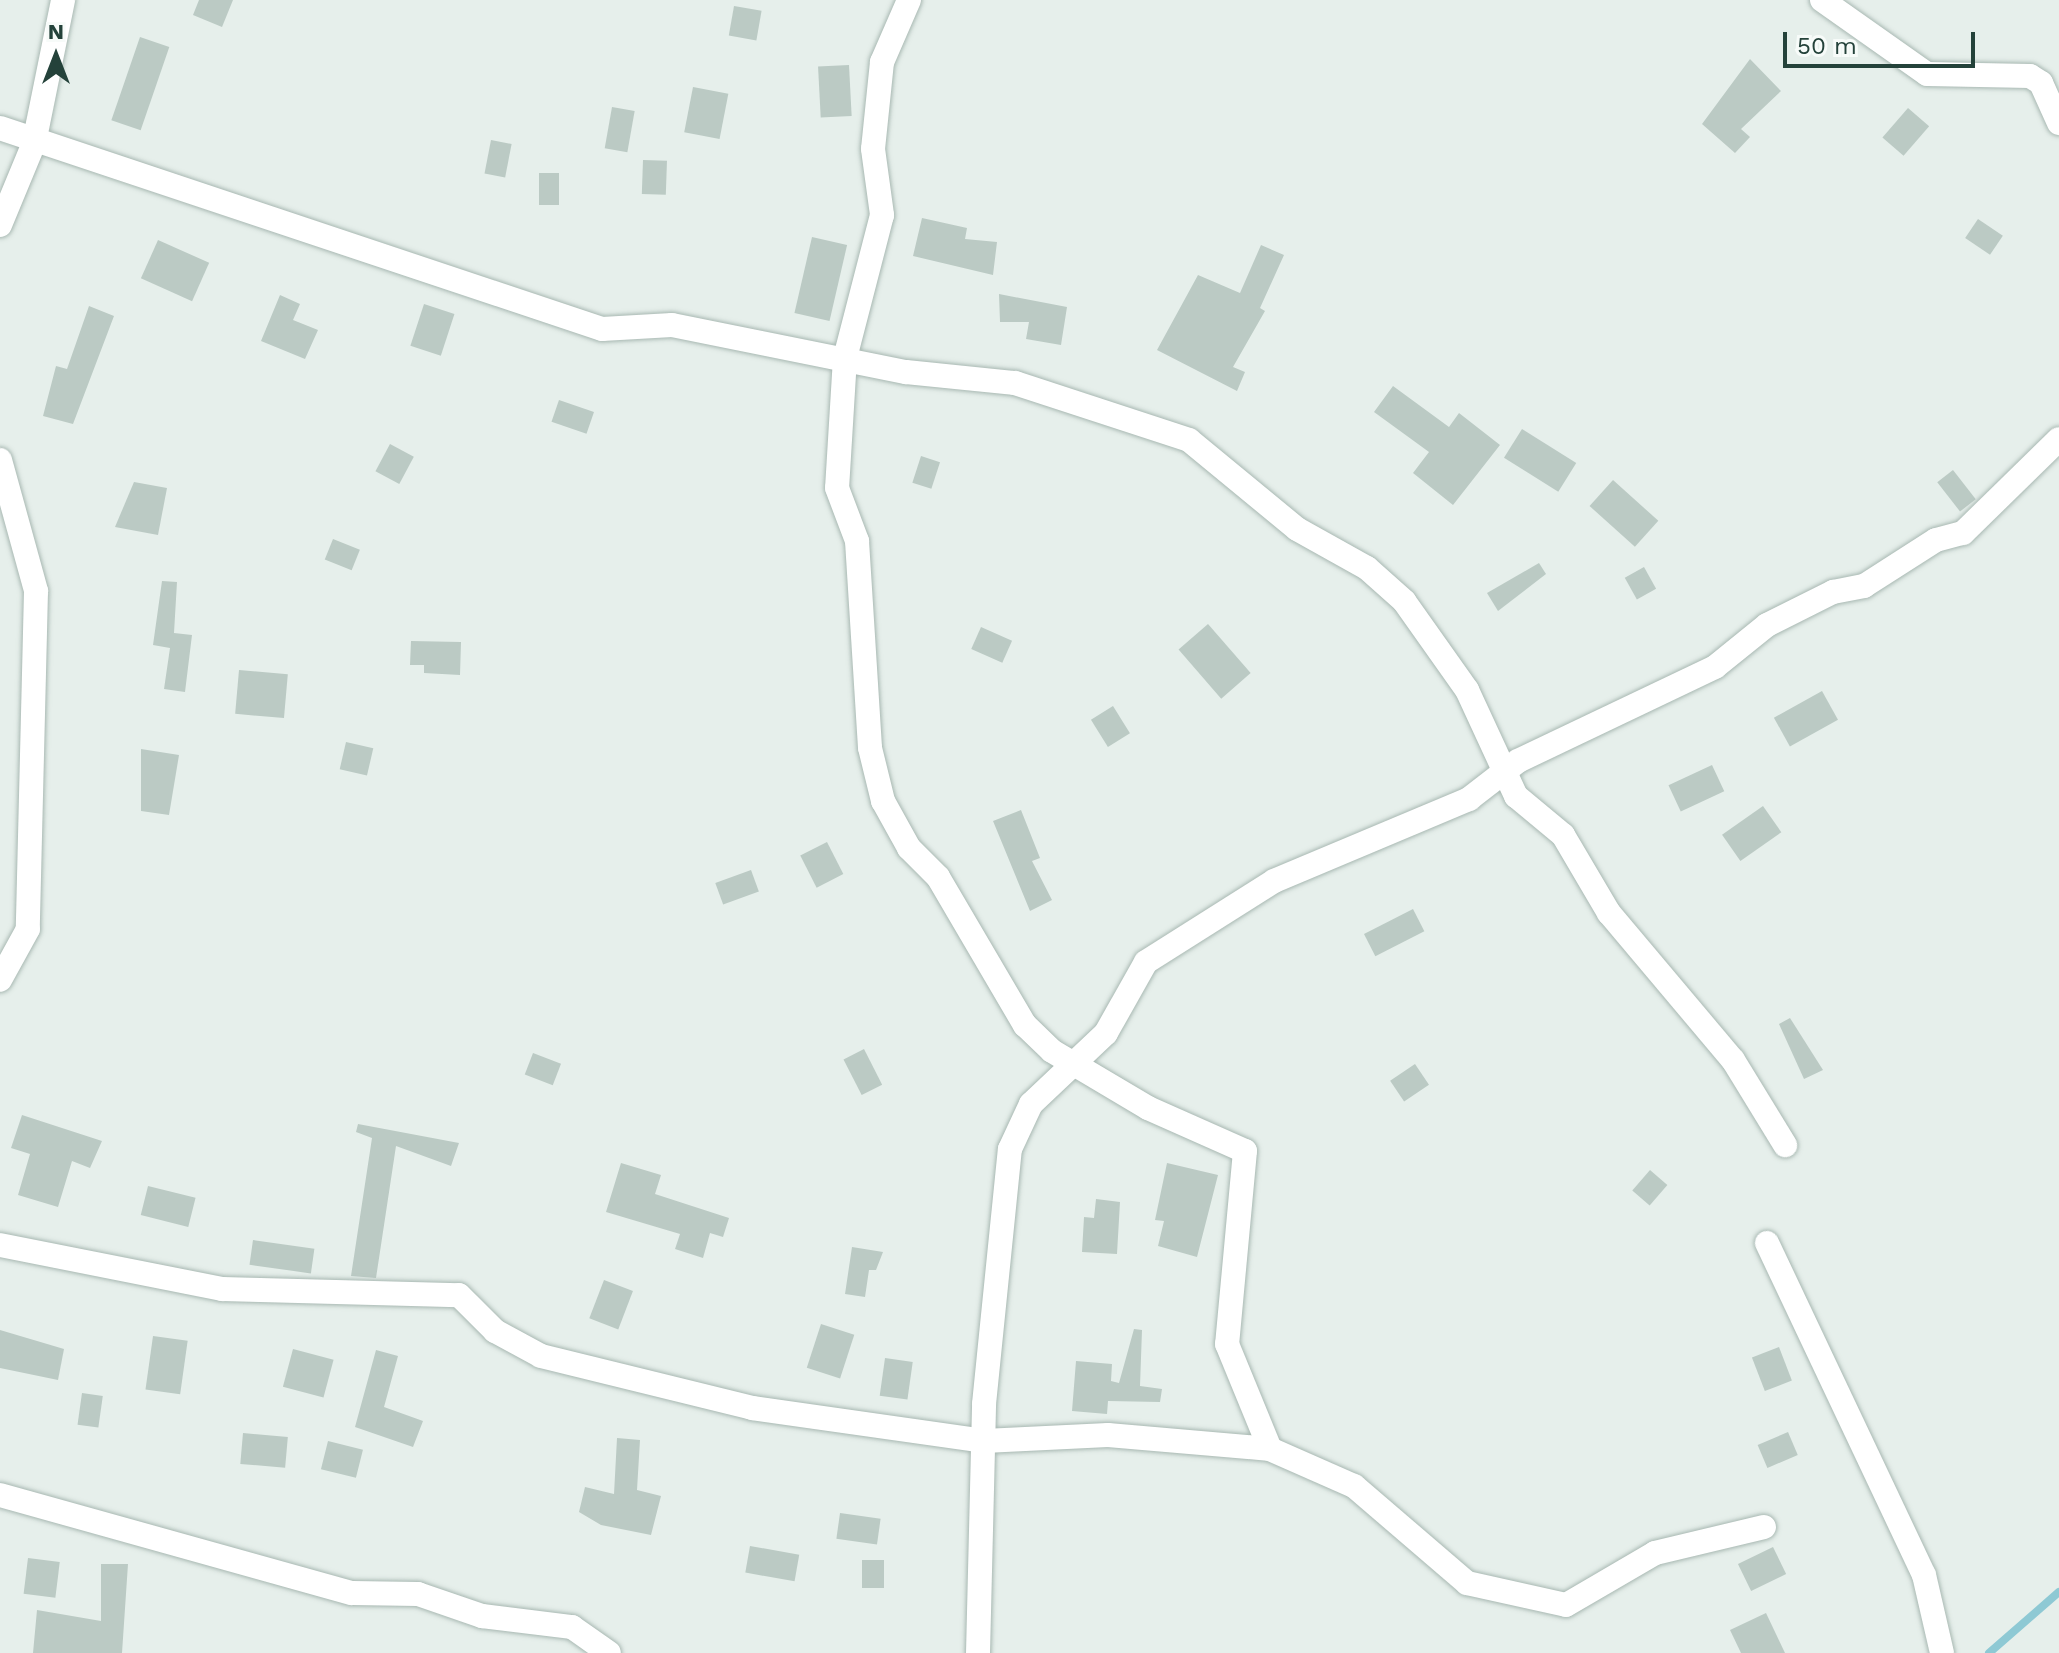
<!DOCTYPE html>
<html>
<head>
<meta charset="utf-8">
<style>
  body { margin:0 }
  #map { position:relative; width:2059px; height:1653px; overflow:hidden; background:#e6efeb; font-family:"Work Sans",sans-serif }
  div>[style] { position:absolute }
  .stream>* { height:8px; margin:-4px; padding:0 4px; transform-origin:4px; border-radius:4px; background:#8ec9d4 }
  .building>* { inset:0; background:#bbcac4; transform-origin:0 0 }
  .roads { filter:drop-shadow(0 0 2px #a8b8b2) drop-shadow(0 0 2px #a8b8b2) }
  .minor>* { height:24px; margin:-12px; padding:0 12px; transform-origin:12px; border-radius:12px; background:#fff }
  span { translate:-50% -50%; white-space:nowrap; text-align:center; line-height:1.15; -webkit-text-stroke:6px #f7fbf9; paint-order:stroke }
  .north { position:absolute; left:16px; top:16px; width:80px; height:80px; -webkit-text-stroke:6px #f7fbf9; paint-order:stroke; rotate:0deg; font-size:22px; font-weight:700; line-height:32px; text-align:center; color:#24423a }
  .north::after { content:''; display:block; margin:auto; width:28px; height:36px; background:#24423a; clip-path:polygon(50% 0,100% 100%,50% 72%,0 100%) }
  .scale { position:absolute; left:1783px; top:32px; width:192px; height:36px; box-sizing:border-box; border:4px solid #24423a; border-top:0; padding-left:10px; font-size:24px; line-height:28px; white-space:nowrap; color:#24423a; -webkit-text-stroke:6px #f7fbf9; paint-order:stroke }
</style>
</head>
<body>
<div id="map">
  <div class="stream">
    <i style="left:1989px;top:1653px;width:93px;rotate:-41.1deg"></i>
  </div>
  <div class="building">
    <i style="clip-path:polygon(199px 0,233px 0,222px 27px,193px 15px)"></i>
    <i style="left:734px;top:6px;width:28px;height:30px;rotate:10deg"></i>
    <i style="left:140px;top:37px;width:31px;height:88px;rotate:19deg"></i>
    <i style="clip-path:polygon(1750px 59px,1781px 91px,1741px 129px,1750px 137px,1735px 153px,1702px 124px)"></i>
    <i style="left:849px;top:65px;width:51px;height:31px;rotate:87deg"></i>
    <i style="left:693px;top:87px;width:36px;height:46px;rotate:11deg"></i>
    <i style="left:612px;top:107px;width:23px;height:42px;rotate:10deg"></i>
    <i style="left:1908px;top:108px;width:28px;height:39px;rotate:41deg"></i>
    <i style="left:491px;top:140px;width:21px;height:34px;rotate:11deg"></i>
    <i style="left:643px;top:160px;width:24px;height:34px;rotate:2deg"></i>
    <i style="left:539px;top:173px;width:20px;height:32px"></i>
    <i style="clip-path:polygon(922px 218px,967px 228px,965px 239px,997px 242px,993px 275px,913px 256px)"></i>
    <i style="left:1978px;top:219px;width:30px;height:23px;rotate:34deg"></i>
    <i style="left:812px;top:237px;width:36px;height:78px;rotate:13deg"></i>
    <i style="left:158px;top:240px;width:56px;height:42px;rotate:24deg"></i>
    <i style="clip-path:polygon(1261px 245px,1284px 255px,1260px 308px,1265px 311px,1233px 367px,1245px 372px,1237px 391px,1157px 350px,1198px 275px,1240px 293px)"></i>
    <i style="clip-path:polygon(999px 294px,1067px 307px,1061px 345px,1026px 339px,1029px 322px,1000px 322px)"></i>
    <i style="clip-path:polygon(280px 295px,300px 304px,293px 320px,318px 330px,305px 359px,261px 341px)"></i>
    <i style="left:424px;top:304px;width:32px;height:44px;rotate:18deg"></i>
    <i style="clip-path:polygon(89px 306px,114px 316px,73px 424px,43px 416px,56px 366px,67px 369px)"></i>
    <i style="clip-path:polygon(1393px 386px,1449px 427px,1459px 413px,1500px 445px,1453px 505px,1413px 473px,1429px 452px,1374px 412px)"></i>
    <i style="left:559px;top:400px;width:37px;height:23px;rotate:19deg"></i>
    <i style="left:1522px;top:429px;width:64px;height:34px;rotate:32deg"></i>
    <i style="left:390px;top:444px;width:27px;height:31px;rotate:28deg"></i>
    <i style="left:921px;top:456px;width:20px;height:28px;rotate:18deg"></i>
    <i style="left:1953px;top:470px;width:37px;height:20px;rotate:52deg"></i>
    <i style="left:1613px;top:480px;width:61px;height:35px;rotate:42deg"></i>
    <i style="clip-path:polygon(134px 482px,167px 488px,158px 535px,115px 527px)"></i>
    <i style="left:333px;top:539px;width:29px;height:22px;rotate:22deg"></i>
    <i style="clip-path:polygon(1539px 563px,1546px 574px,1498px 611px,1487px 593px)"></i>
    <i style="left:1644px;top:567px;width:25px;height:22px;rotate:61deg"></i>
    <i style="clip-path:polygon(162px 581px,177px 582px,174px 633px,192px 635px,185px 692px,164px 689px,170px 648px,153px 645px)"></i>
    <i style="left:1208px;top:624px;width:65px;height:39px;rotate:49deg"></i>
    <i style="left:981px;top:627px;width:34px;height:24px;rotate:24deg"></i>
    <i style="clip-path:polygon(411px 641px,461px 642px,460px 675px,424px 673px,424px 665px,410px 665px)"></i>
    <i style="left:239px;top:670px;width:49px;height:44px;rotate:5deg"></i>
    <i style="left:1822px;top:691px;width:33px;height:55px;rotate:61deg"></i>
    <i style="left:1113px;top:706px;width:32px;height:26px;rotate:58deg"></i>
    <i style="left:346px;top:742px;width:28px;height:28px;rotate:13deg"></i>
    <i style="clip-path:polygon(141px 749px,179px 755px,169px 815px,141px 811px)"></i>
    <i style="left:1712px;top:765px;width:29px;height:48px;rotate:65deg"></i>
    <i style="left:1763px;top:806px;width:32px;height:50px;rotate:55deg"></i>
    <i style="clip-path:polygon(1021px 810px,1040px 858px,1032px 861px,1052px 900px,1030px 911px,993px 821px)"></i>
    <i style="left:827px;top:842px;width:36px;height:30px;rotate:63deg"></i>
    <i style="left:751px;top:870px;width:23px;height:38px;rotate:70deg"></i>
    <i style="left:1413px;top:909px;width:25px;height:55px;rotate:63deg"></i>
    <i style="clip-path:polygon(1790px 1018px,1823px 1070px,1804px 1079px,1779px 1024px)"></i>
    <i style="left:864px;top:1049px;width:40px;height:23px;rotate:63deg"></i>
    <i style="left:533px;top:1053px;width:30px;height:23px;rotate:21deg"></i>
    <i style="left:1415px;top:1064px;width:25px;height:30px;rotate:56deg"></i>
    <i style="clip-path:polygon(22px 1115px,102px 1141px,90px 1168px,72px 1161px,58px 1207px,18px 1195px,30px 1154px,11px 1148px)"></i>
    <i style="clip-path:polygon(358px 1124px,459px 1143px,451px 1166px,396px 1146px,376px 1278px,351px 1276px,372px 1138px,356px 1132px)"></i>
    <i style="clip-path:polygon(621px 1163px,661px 1175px,655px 1194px,729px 1218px,723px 1237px,710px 1233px,703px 1258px,675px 1249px,680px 1234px,606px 1212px)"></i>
    <i style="clip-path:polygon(1167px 1163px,1218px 1175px,1197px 1257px,1158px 1246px,1164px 1221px,1155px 1220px)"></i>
    <i style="left:1650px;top:1170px;width:23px;height:27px;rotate:41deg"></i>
    <i style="left:148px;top:1186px;width:49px;height:30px;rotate:14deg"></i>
    <i style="clip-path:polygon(1096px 1199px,1120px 1202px,1117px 1254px,1082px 1252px,1084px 1217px,1094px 1218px)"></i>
    <i style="left:253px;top:1240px;width:62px;height:25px;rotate:8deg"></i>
    <i style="clip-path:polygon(852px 1247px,883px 1252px,876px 1270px,869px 1270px,865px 1297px,845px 1294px)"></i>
    <i style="left:604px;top:1280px;width:31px;height:41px;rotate:21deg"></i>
    <i style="left:821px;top:1324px;width:35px;height:46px;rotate:18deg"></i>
    <i style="clip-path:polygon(1134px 1329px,1142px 1330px,1140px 1386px,1162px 1389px,1160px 1402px,1108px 1401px,1107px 1414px,1072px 1411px,1076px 1361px,1112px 1364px,1111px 1381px,1119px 1383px)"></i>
    <i style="clip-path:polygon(0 1330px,64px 1349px,58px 1380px,0 1368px)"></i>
    <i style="left:153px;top:1336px;width:35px;height:54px;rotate:8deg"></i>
    <i style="left:1779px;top:1347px;width:36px;height:29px;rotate:69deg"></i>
    <i style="left:293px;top:1349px;width:42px;height:39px;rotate:15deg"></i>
    <i style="clip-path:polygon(376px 1350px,398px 1356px,384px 1407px,423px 1421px,413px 1447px,355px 1427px)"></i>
    <i style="left:885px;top:1358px;width:28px;height:38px;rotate:8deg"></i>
    <i style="left:82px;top:1393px;width:21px;height:32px;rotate:8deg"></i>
    <i style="left:1788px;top:1432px;width:25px;height:33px;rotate:67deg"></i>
    <i style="left:243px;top:1433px;width:45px;height:31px;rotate:5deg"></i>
    <i style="clip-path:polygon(617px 1438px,640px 1440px,637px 1490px,661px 1496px,651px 1535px,601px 1525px,579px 1512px,585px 1487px,614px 1494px)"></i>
    <i style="left:328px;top:1441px;width:36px;height:29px;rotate:14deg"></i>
    <i style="left:840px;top:1513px;width:41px;height:26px;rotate:8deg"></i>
    <i style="left:750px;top:1546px;width:50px;height:27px;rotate:10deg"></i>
    <i style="left:1773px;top:1547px;width:30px;height:39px;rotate:64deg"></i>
    <i style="left:28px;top:1558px;width:32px;height:36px;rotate:7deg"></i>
    <i style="left:862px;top:1560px;width:22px;height:28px"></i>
    <i style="clip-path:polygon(101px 1564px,128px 1564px,122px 1653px,33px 1653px,37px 1610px,101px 1621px)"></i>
    <i style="clip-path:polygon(1766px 1613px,1785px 1653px,1741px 1653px,1730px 1630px)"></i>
  </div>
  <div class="roads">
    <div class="minor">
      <i style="left:909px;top:0;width:68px;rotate:113.5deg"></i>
      <i style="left:882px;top:62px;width:87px;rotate:95.9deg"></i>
      <i style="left:873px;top:149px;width:67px;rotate:82.2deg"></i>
      <i style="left:882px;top:215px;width:148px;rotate:104.5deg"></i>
      <i style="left:845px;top:358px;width:130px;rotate:93.5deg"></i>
      <i style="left:837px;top:488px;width:57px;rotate:69.3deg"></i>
      <i style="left:857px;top:541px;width:207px;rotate:86.4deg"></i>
      <i style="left:870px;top:748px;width:55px;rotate:76.2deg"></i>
      <i style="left:883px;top:801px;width:54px;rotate:61deg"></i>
      <i style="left:909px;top:848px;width:41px;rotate:45deg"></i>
      <i style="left:938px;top:877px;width:172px;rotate:59.6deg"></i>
      <i style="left:1025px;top:1025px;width:37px;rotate:44deg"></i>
      <i style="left:1052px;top:1051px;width:112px;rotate:30.7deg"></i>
      <i style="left:1148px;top:1108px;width:106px;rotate:23.9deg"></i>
      <i style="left:1245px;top:1151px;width:194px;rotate:95.3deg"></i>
      <i style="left:1227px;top:1344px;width:113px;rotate:67.7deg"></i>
      <i style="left:1270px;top:1449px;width:92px;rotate:23.8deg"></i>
      <i style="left:1354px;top:1486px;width:149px;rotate:40.6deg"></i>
      <i style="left:1467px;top:1583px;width:101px;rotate:12.5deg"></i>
      <i style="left:1566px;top:1605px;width:103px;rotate:-30.3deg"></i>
      <i style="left:1655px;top:1553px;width:112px;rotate:-13.4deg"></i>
      <i style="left:1822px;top:0;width:128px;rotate:35.2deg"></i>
      <i style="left:1927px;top:74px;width:103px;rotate:1.1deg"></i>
      <i style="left:2030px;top:76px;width:13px;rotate:32deg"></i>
      <i style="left:2041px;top:83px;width:44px;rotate:65.8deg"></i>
      <i style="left:0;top:128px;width:635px;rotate:18.46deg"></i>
      <i style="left:602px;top:329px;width:70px;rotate:-3.3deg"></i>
      <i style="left:672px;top:325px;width:239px;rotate:11.4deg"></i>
      <i style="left:906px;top:372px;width:110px;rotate:5.8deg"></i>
      <i style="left:1015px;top:383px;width:183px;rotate:18.1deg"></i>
      <i style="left:1189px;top:440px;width:140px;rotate:39.5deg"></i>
      <i style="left:1297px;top:529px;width:80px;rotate:29.1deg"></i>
      <i style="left:1367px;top:568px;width:50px;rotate:41.7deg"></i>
      <i style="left:1404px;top:601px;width:109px;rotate:54.7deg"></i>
      <i style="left:1467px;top:690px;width:117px;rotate:65.2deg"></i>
      <i style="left:1516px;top:796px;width:61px;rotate:39.7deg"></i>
      <i style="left:1563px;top:835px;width:91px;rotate:59.5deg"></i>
      <i style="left:1609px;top:913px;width:192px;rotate:49.9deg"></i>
      <i style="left:1733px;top:1060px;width:100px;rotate:58.5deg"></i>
      <i style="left:0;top:225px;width:89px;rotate:-67.5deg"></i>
      <i style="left:34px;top:143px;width:146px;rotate:-78.5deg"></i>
      <i style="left:0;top:460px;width:136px;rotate:74.6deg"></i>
      <i style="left:36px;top:591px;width:338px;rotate:91.4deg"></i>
      <i style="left:28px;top:929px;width:58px;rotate:118.8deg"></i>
      <i style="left:1767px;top:1243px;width:367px;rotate:64.7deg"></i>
      <i style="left:1924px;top:1575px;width:80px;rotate:77deg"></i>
      <i style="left:0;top:1245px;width:226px;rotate:11.2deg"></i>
      <i style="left:222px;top:1289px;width:237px;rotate:1.5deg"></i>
      <i style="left:459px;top:1295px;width:51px;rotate:45deg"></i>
      <i style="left:495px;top:1331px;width:52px;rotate:28.5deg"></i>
      <i style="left:541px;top:1356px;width:217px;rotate:13.8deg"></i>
      <i style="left:752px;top:1408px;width:234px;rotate:8.1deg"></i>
      <i style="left:984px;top:1441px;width:124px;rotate:-2.8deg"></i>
      <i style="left:1108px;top:1435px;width:163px;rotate:4.9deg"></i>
      <i style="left:0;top:1495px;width:365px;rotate:15.6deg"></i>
      <i style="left:352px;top:1593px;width:66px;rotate:0.9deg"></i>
      <i style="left:418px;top:1594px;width:68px;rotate:19deg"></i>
      <i style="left:482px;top:1616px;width:91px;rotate:7deg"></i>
      <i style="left:572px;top:1627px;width:45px;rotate:35.1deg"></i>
      <i style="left:978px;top:1653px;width:249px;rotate:-88.6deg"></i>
      <i style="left:984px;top:1404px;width:256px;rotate:-84.2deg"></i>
      <i style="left:1010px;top:1149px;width:50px;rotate:-65deg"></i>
      <i style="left:1031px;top:1104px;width:103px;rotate:-43.4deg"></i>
      <i style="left:1106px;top:1033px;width:81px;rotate:-60.6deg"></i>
      <i style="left:1146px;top:962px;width:151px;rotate:-32.3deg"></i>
      <i style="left:1274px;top:881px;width:212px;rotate:-22.8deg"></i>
      <i style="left:1469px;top:799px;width:62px;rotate:-37.8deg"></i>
      <i style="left:1518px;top:761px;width:218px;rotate:-25.5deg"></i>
      <i style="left:1715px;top:667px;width:67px;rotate:-38.9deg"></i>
      <i style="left:1767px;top:625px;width:74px;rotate:-26.6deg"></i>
      <i style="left:1833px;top:592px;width:32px;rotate:-11deg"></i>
      <i style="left:1864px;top:586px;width:85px;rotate:-32.6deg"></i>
      <i style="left:1936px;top:540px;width:28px;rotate:-15deg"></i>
      <i style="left:1963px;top:533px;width:134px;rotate:-44.4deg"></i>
    </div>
  </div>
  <div class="north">N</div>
  <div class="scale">50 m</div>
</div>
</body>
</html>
